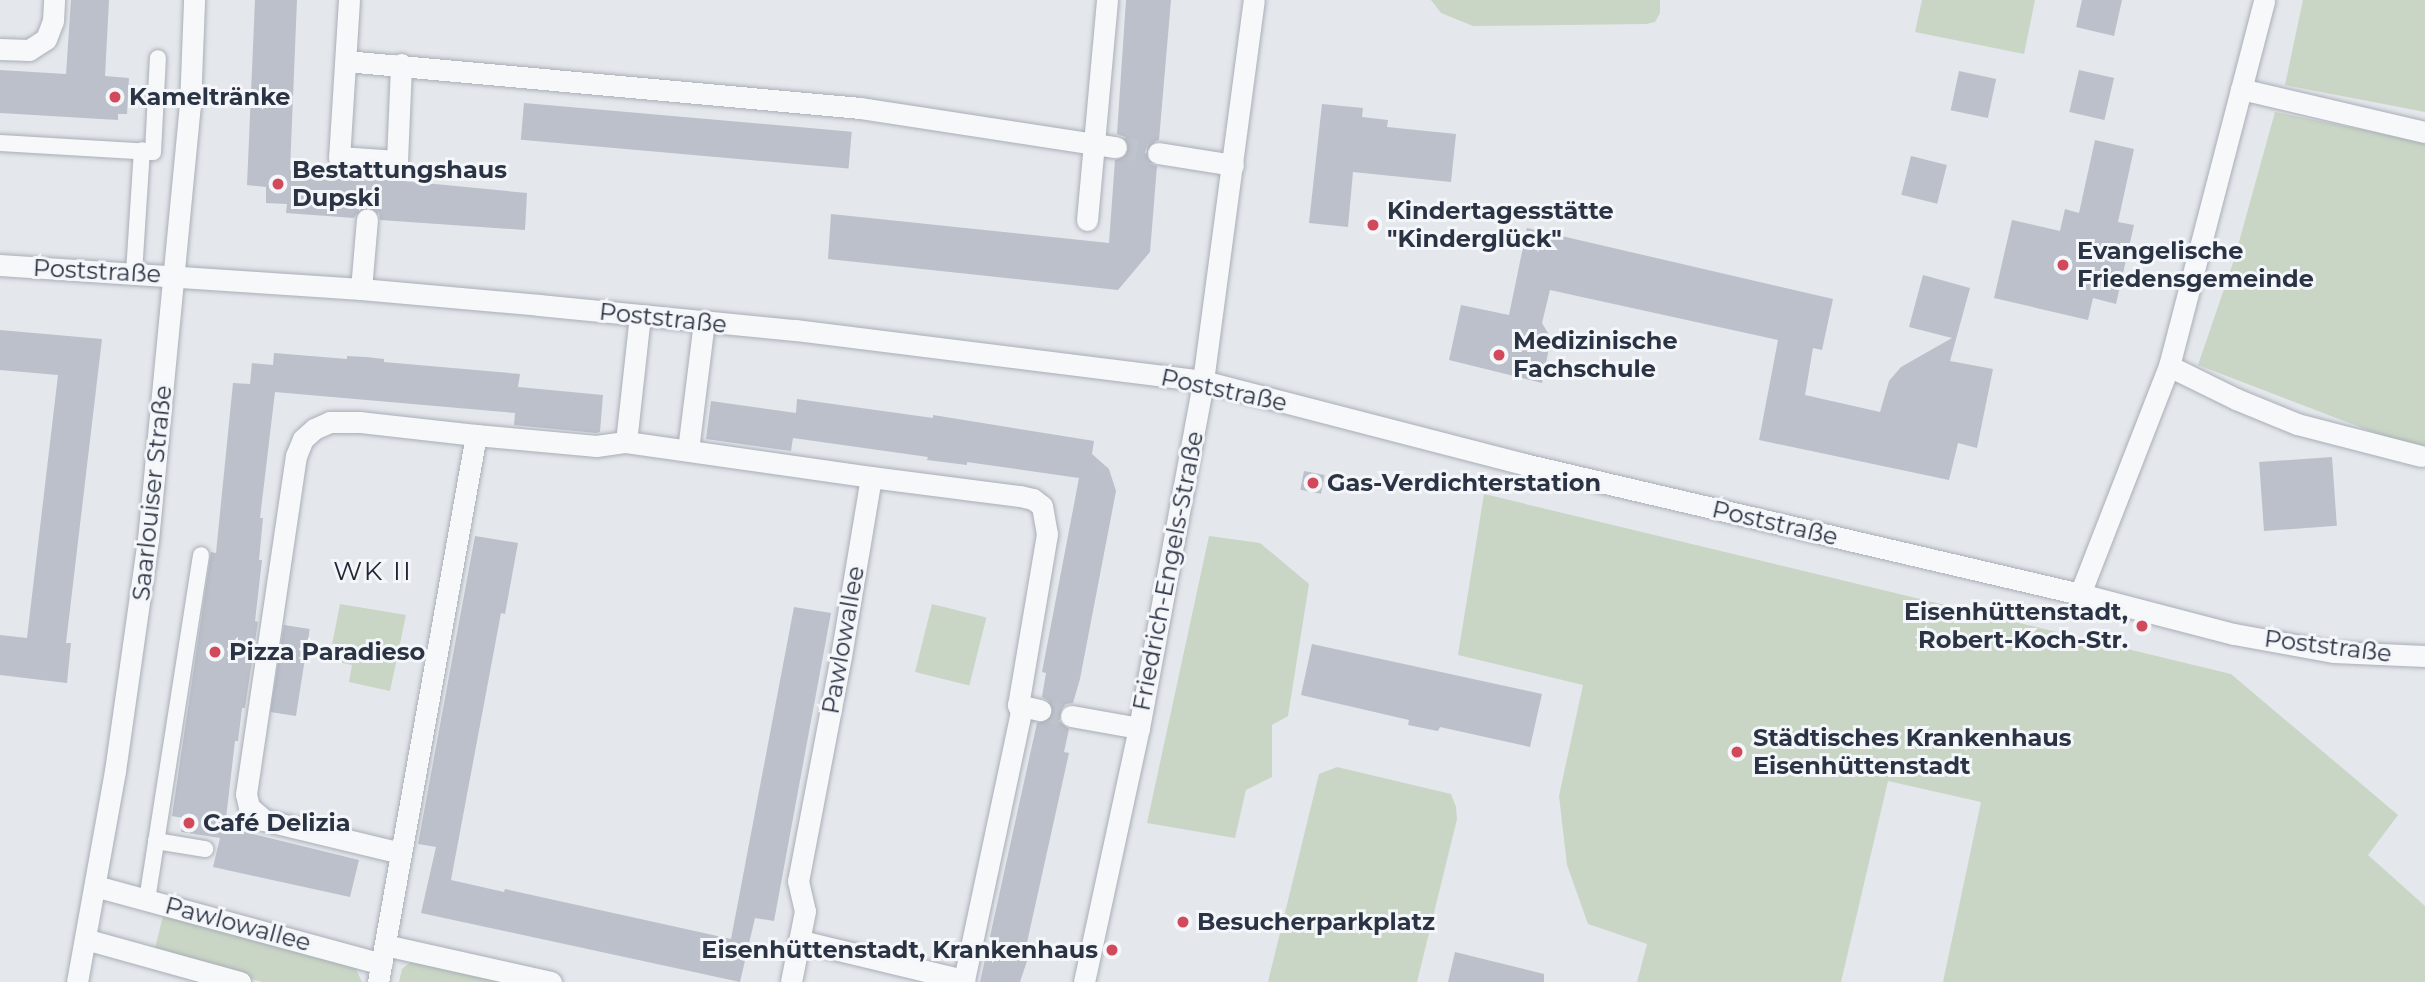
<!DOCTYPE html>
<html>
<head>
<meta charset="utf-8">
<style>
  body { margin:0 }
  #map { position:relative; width:2425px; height:982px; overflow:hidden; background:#e4e7ec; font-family:Montserrat,sans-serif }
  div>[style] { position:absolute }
  .green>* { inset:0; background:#c9d6c5; transform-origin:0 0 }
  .building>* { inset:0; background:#bbc0ca; transform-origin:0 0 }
  .minor-tunnel>* { height:21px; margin-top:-10.5px; transform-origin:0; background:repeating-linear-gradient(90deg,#bfc3cb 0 21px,transparent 0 31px) }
  .roads { filter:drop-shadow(0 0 2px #a9aeb7) drop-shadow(0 0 2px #a9aeb7) }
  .pedestrian>* { height:16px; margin:-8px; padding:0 8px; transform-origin:8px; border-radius:8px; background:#f7f8fa }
  .minor>* { height:21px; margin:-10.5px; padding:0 10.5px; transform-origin:10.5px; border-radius:10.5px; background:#f7f8fa }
  .dots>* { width:19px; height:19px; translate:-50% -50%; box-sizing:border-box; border:4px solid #f4f6f9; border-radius:50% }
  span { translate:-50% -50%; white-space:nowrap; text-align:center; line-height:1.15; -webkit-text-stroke:6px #f4f6f9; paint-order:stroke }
  .poi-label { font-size:24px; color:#2b3445; font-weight:700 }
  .left { translate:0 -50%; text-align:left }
  .right { translate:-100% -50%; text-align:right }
  .street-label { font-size:24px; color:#2b3445 }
  .neighbourhood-label { font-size:26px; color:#1d2536; letter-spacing:2px }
</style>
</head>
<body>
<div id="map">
  <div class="green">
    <i style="clip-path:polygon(1431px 0,1660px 0,1660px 13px,1655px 22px,1646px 24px,1473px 26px,1441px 13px)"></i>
    <i style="clip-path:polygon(1922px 0,2035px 0,2024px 54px,1915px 32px)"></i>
    <i style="clip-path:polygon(2303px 0,2425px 0,2425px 112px,2285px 85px)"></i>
    <i style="clip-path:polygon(2275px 112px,2425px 142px,2425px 447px,2391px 439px,2198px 365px,2234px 260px)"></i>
    <i style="clip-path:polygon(1484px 494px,2231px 674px,2398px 815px,2368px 855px,2425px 906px,2425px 982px,1943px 982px,1981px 802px,1888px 781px,1841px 982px,1637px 982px,1647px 944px,1588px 924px,1567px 865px,1559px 796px,1583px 685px,1458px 655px)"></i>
    <i style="clip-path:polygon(1209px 536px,1260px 543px,1309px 584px,1288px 716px,1272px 725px,1272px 777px,1246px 790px,1235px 838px,1147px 823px)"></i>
    <i style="clip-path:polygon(340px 604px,406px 615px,390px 691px,349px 682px,352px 665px,329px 660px)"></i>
    <i style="left:932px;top:604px;width:56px;height:70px;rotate:14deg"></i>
    <i style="clip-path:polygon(1337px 767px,1451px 794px,1456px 807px,1457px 819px,1417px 982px,1268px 982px,1319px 774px)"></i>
    <i style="clip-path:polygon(164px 912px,355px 967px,362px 982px,262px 982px,154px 952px)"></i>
    <i style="clip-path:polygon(412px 961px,506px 982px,399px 982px,402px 969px)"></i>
  </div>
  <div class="building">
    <i style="clip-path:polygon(71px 0,109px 0,105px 76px,129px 78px,127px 114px,118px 114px,118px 120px,0 113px,0 70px,66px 74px)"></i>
    <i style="clip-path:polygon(255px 0,297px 0,290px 170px,527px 193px,525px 230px,380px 220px,379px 213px,369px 206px,361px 207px,354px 218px,286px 213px,287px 204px,266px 203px,266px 187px,247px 185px)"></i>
    <i style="clip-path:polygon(1126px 0,1171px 0,1159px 140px,1148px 144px,1145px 152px,1149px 163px,1157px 166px,1150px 252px,1118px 290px,828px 259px,831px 214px,1109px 243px,1115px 160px,1126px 156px,1129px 148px,1125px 137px,1117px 134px)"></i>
    <i style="clip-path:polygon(2082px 0,2122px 0,2114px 36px,2076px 27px)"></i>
    <i style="left:2079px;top:70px;width:36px;height:43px;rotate:13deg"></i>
    <i style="left:1959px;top:71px;width:38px;height:40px;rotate:12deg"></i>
    <i style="left:524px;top:103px;width:329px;height:37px;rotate:5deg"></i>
    <i style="clip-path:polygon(1322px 104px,1363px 108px,1362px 117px,1388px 120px,1387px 127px,1456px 134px,1451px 182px,1353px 172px,1348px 227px,1309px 223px)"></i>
    <i style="clip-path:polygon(2095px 140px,2134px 149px,2118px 222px,2134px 225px,2116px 304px,2093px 298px,2088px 320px,1994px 298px,2012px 220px,2060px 231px,2065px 209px,2079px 213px)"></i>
    <i style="left:1911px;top:156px;width:37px;height:40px;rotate:14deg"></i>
    <i style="clip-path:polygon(1527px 228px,1833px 299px,1822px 350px,1813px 348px,1805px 395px,1880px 412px,1889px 381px,1901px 367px,1952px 338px,1909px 327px,1923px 275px,1970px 288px,1950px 361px,1993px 369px,1977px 448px,1958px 443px,1949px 480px,1759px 440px,1778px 340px,1550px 290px,1542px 323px,1551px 338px,1542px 383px,1449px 360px,1461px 305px,1509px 315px)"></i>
    <i style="clip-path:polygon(0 330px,102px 339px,66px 643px,71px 643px,67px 683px,0 675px,0 635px,27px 638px,58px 375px,0 370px)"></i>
    <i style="clip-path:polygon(274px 353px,347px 359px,347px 356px,366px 357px,384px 359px,384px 362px,520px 374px,518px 387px,603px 395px,600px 432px,596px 433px,514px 425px,515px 413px,275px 392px,260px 518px,263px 518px,259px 560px,262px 560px,255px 621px,258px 622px,245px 708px,242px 708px,238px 741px,235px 741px,225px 827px,359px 860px,350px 897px,213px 867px,220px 838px,181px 832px,183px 818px,172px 816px,211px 552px,216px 553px,233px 383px,250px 384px,252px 363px,273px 365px)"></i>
    <i style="clip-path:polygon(797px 399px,933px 418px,933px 415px,1094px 441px,1092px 454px,1109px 469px,1116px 491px,1080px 679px,1073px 703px,1066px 704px,1058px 713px,1059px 721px,1069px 729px,1064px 752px,1069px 753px,1026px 947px,1031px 949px,1020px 982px,980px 982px,1037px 723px,1049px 719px,1053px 712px,1049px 701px,1042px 697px,1046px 673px,1042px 672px,1079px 478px,967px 462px,967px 465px,927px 460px,928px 457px,793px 438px,791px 451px,706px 439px,711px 401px,796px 413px)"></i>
    <i style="left:2332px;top:457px;width:69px;height:73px;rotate:86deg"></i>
    <i style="left:1304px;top:471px;width:21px;height:19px;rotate:11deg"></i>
    <i style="clip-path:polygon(475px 536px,518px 543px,505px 614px,501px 613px,451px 880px,504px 892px,505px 889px,731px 939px,794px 607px,831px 613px,774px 921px,755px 918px,740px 982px,421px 913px,436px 847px,418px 844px)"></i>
    <i style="left:284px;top:625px;width:26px;height:88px;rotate:9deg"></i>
    <i style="clip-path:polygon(1312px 644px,1542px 694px,1530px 747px,1440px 727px,1438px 731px,1408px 725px,1409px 720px,1301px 695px)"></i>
    <i style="clip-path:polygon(1455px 952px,1544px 974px,1544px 982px,1448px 982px)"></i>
  </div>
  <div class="minor-tunnel">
    <i style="left:1116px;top:147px;width:42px;rotate:8.1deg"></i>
    <i style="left:367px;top:219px;width:41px;rotate:-85.8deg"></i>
    <i style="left:1040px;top:710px;width:32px;rotate:11deg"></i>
  </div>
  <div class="roads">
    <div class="pedestrian">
      <i style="left:0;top:143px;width:153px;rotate:3.4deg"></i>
      <i style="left:153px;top:152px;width:94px;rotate:-87deg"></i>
      <i style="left:134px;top:273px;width:123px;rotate:-86.3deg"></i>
      <i style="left:156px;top:841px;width:50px;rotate:9.3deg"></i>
      <i style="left:147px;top:900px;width:349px;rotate:-81.1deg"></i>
    </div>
    <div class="minor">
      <i style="left:349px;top:0;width:157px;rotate:93.6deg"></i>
      <i style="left:339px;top:157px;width:58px;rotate:3.9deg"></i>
      <i style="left:397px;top:161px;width:97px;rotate:-87.6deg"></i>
      <i style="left:0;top:49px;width:29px;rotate:2deg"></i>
      <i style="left:29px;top:50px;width:20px;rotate:-33deg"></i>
      <i style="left:46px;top:39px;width:19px;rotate:-69deg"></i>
      <i style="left:53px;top:21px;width:21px;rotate:-87deg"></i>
      <i style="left:346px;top:61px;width:516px;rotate:5.22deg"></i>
      <i style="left:860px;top:108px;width:259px;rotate:8.7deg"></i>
      <i style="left:2241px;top:89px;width:189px;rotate:13.2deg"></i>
      <i style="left:1158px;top:153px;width:76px;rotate:9.1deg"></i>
      <i style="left:1087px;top:220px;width:221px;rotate:-84.8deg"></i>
      <i style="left:0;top:265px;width:362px;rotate:3.8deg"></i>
      <i style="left:361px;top:289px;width:179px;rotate:5.1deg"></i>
      <i style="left:539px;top:305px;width:257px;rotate:5.6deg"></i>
      <i style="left:795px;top:330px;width:411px;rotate:7.1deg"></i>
      <i style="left:1203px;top:381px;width:332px;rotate:14.5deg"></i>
      <i style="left:1524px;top:464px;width:571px;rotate:13.16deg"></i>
      <i style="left:2080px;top:594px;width:159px;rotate:14.6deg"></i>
      <i style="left:2234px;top:634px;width:102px;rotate:10.2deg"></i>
      <i style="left:2334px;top:652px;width:91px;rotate:2.5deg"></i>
      <i style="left:361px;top:289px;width:70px;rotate:-85.1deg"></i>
      <i style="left:2169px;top:366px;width:75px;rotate:26.2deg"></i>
      <i style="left:2236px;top:399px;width:66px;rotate:22.3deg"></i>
      <i style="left:2297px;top:424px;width:128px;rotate:14.5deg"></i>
      <i style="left:626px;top:442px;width:127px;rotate:-83.7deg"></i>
      <i style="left:688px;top:450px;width:129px;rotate:-82.9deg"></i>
      <i style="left:871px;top:477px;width:150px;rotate:7.3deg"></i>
      <i style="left:1020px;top:496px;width:13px;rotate:13deg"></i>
      <i style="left:1033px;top:499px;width:11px;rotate:38deg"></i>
      <i style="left:1042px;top:506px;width:28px;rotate:80deg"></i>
      <i style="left:1047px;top:534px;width:173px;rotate:99.6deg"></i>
      <i style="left:2080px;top:594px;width:245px;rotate:-68.7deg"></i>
      <i style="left:2169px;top:366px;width:378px;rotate:-75.4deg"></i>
      <i style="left:1071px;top:716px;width:69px;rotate:10deg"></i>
      <i style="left:401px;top:853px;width:141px;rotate:-166.5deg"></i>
      <i style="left:264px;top:820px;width:20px;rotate:-139deg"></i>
      <i style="left:249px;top:807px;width:13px;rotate:-103deg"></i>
      <i style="left:246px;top:794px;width:342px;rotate:-81.6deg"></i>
      <i style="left:296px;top:456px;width:18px;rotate:-68deg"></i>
      <i style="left:303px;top:439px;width:15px;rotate:-42deg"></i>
      <i style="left:314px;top:429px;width:17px;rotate:-24deg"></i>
      <i style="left:330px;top:422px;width:30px"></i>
      <i style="left:360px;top:422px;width:117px;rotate:6.4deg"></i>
      <i style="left:95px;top:886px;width:297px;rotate:15.2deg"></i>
      <i style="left:85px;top:939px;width:161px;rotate:15.5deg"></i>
      <i style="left:801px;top:941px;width:168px;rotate:13.5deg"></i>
      <i style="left:964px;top:980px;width:274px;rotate:-78deg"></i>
      <i style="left:1021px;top:712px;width:8px;rotate:-113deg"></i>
      <i style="left:1018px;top:705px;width:23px;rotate:13deg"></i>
      <i style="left:385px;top:945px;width:170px;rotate:12.6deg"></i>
      <i style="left:77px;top:982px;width:214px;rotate:-79.8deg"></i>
      <i style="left:115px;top:771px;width:233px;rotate:-81.9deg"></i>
      <i style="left:148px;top:540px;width:436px;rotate:-84.5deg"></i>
      <i style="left:190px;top:106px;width:106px;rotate:-87.8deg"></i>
      <i style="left:378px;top:982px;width:556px;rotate:-79.84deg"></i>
      <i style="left:476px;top:435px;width:121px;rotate:5.2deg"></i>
      <i style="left:596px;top:446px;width:30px;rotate:-8deg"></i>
      <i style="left:626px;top:442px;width:247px;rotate:8.1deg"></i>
      <i style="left:871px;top:477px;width:181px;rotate:99.5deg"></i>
      <i style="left:841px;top:656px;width:229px;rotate:100.8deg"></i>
      <i style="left:798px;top:881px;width:31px;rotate:77deg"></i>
      <i style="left:805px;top:911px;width:72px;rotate:101.2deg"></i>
      <i style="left:1084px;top:982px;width:260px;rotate:-77.8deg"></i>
      <i style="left:1139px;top:728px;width:353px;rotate:-79.5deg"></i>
      <i style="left:1203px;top:381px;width:384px;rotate:-82.4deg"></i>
    </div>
  </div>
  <div class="dots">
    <i style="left:115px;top:97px;background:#d1495b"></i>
    <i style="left:278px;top:184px;background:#d1495b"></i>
    <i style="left:1373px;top:225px;background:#d1495b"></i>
    <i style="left:2063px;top:265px;background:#d1495b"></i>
    <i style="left:1499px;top:355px;background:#d1495b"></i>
    <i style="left:1313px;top:483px;background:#d1495b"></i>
    <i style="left:2142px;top:626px;background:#d1495b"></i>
    <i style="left:215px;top:652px;background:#d1495b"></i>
    <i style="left:1737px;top:752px;background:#d1495b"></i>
    <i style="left:189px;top:823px;background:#d1495b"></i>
    <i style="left:1183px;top:922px;background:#d1495b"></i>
    <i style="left:1112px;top:950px;background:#d1495b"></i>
  </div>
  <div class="poi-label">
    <span class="left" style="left:129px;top:97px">Kameltränke</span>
    <span class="left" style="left:292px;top:184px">Bestattungshaus<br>Dupski</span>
    <span class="left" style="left:1387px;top:225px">Kindertagesstätte<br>"Kinderglück"</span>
    <span class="left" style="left:2077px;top:265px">Evangelische<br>Friedensgemeinde</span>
    <span class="left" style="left:1513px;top:355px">Medizinische<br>Fachschule</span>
    <span class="left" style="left:1327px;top:483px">Gas-Verdichterstation</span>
    <span class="right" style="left:2128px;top:626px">Eisenhüttenstadt,<br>Robert-Koch-Str.</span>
    <span class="left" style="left:229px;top:652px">Pizza Paradieso</span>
    <span class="left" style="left:1753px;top:752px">Städtisches Krankenhaus<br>Eisenhüttenstadt</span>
    <span class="left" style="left:203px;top:823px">Café Delizia</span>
    <span class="left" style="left:1197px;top:922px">Besucherparkplatz</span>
    <span class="right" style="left:1098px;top:950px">Eisenhüttenstadt, Krankenhaus</span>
  </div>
  <div class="street-label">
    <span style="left:97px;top:271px;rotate:3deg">Poststraße</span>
    <span style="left:663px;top:318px;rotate:6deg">Poststraße</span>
    <span style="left:1224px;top:390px;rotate:12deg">Poststraße</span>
    <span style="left:152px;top:493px;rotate:-84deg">Saarlouiser Straße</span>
    <span style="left:1775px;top:523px;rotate:13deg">Poststraße</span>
    <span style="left:1168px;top:571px;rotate:-79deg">Friedrich-Engels-Straße</span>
    <span style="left:843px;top:640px;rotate:-80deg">Pawlowallee</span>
    <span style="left:2328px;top:646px;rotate:7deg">Poststraße</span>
    <span style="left:238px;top:924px;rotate:15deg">Pawlowallee</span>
  </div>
  <div class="neighbourhood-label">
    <span style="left:373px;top:572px">WK II</span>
  </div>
</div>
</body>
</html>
